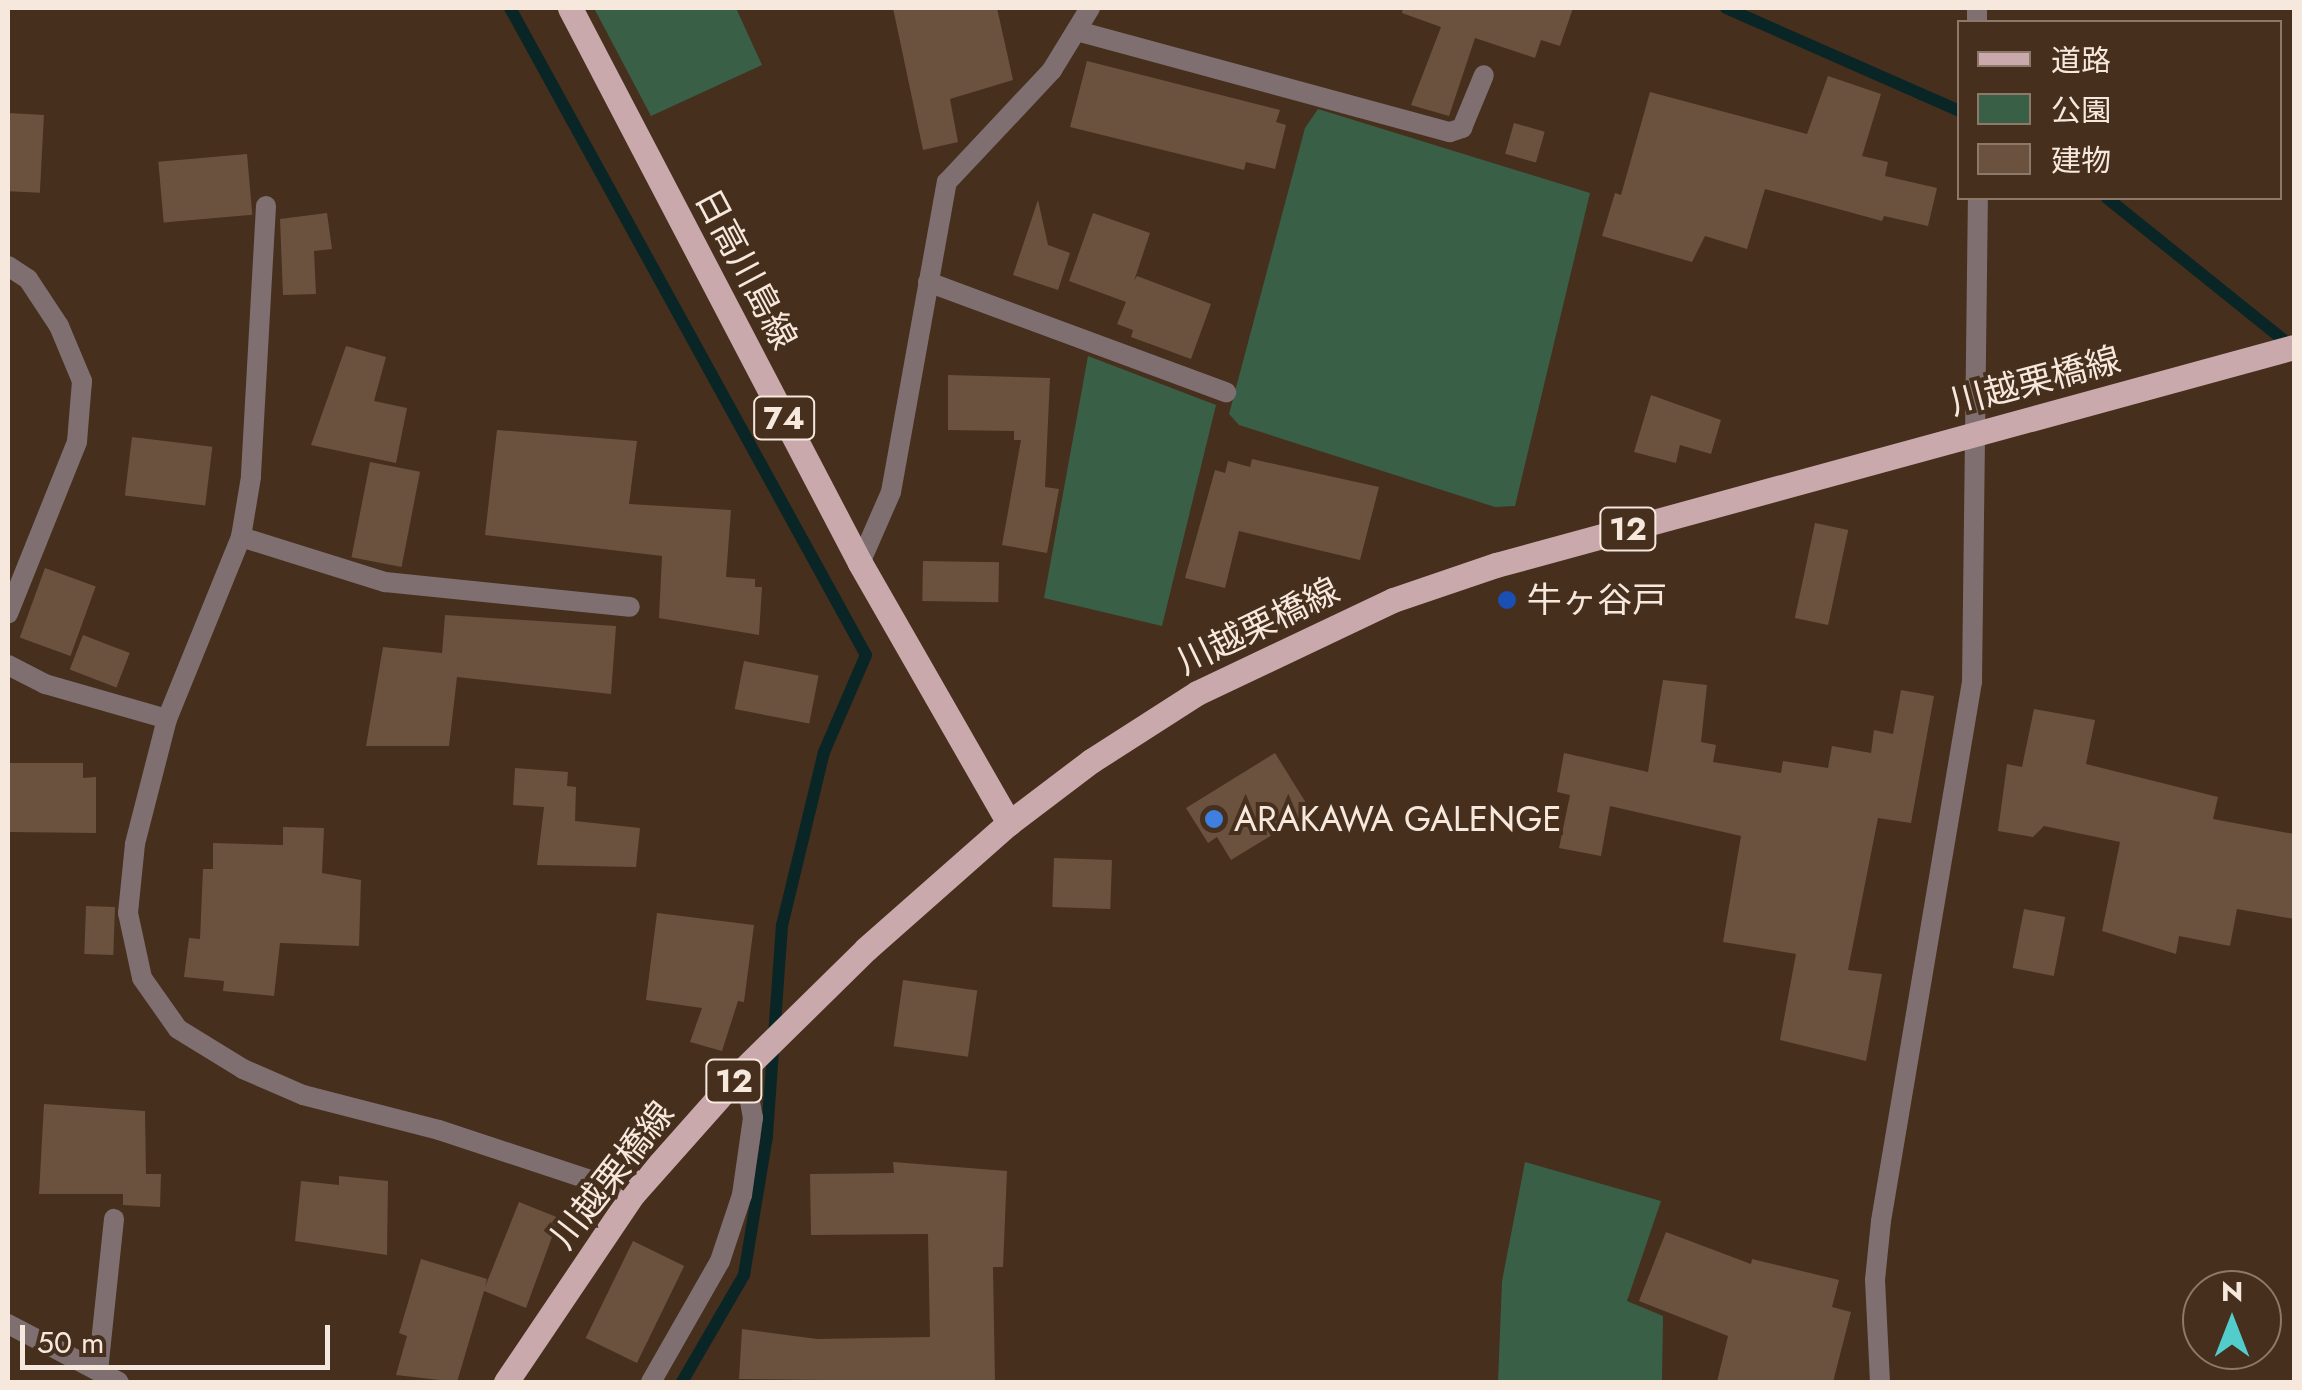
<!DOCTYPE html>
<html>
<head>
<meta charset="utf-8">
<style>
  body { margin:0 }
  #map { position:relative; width:2302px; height:1390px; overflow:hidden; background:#462f1d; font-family:Jost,"Noto Sans JP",sans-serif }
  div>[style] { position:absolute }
  .green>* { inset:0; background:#395f47 }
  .stream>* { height:12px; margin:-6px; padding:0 6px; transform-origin:6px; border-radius:6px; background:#0a2526 }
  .building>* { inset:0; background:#6b523f; transform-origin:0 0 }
  .service>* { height:20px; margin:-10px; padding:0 10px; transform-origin:10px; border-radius:10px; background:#7f6f70 }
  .minor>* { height:20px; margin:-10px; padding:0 10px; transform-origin:10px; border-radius:10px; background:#7f6f70 }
  .primary>* { height:25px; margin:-12.5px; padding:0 12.5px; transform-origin:12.5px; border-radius:12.5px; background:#c9a9ab }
  .dots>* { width:28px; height:28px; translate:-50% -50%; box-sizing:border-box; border:5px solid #462f1d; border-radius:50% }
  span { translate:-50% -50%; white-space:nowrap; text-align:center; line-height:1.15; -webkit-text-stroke:8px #462f1d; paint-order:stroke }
  .shield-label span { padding:2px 8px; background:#462f1d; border:2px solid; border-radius:8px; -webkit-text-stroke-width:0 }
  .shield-label { font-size:32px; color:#f7e8dd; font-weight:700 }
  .street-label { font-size:35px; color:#f7e8dd }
  .poi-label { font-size:35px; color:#f7e8dd }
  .left { translate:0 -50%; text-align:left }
  .frame { position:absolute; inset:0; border:10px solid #f7e8dd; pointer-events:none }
  .legend { position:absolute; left:1957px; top:20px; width:325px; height:180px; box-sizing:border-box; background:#462f1d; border:2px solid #8d796a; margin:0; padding:12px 18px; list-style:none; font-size:30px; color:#f7e8dd }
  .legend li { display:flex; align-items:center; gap:20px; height:50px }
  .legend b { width:50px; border:2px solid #8d796a }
  .north { position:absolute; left:2182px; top:1270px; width:100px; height:100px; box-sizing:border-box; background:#462f1d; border:2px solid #8d796a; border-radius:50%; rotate:0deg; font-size:28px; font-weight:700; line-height:40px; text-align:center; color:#f7e8dd }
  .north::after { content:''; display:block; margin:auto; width:35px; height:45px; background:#52cdcc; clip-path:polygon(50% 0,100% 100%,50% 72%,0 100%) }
  .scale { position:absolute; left:20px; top:1325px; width:310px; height:45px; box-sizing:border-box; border:5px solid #f7e8dd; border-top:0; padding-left:12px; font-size:30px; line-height:35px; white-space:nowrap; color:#f7e8dd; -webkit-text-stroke:8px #462f1d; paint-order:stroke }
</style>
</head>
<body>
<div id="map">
  <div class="green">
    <i style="clip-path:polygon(736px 8px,762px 65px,651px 116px,595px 10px)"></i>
    <i style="clip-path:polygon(1318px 109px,1590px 193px,1515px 506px,1495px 507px,1239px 425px,1229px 414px,1305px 128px)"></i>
    <i style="clip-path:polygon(1088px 356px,1216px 405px,1162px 626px,1044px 598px)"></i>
    <i style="clip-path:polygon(1525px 1162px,1661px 1201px,1627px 1301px,1663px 1316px,1662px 1382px,1498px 1382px,1502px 1281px)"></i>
  </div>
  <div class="stream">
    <i style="left:510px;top:8px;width:738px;rotate:61.18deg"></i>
    <i style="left:866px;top:655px;width:106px;rotate:113.4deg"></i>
    <i style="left:824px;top:752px;width:178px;rotate:103.6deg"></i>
    <i style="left:782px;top:925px;width:212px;rotate:94.1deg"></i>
    <i style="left:767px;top:1136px;width:141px;rotate:99.4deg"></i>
    <i style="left:744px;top:1275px;width:124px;rotate:120.1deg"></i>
    <i style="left:1726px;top:8px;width:256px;rotate:23.8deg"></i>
    <i style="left:2107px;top:198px;width:238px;rotate:38.8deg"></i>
  </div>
  <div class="building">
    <i style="clip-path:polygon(893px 8px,997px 8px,1013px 80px,950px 99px,958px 142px,923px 150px)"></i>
    <i style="clip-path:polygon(1403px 8px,1573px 8px,1560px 46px,1541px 40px,1535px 58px,1475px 38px,1449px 116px,1411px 105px,1441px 27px,1402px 13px)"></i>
    <i style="clip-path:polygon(1087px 61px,1280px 110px,1276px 122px,1286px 125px,1275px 169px,1246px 162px,1244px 170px,1070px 127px)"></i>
    <i style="clip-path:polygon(1828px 76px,1881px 94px,1862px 156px,1888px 162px,1885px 176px,1937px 188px,1928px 226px,1884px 216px,1882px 221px,1765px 189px,1747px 249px,1705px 236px,1692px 262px,1602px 236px,1615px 193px,1621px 195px,1650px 92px,1807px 134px)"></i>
    <i style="left:8px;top:113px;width:36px;height:78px;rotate:3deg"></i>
    <i style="left:1514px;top:123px;width:32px;height:32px;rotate:16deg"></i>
    <i style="left:247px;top:154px;width:61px;height:89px;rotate:85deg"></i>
    <i style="clip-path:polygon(1038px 200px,1048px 245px,1070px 253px,1058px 290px,1013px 275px)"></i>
    <i style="clip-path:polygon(327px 213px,332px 249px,314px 251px,316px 294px,283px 295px,280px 219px)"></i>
    <i style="clip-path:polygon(1093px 213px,1150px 233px,1134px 281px,1137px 276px,1211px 304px,1191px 359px,1131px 337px,1133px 330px,1117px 324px,1126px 302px,1069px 281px)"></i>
    <i style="clip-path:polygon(346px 346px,386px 357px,374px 401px,407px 408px,396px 463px,311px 445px)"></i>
    <i style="clip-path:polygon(948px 375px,1050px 378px,1045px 487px,1059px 489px,1047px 553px,1002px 545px,1021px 440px,1014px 440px,1014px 431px,948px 430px)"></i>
    <i style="clip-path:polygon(1651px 395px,1721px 420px,1711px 454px,1680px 445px,1676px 463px,1634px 452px)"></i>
    <i style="clip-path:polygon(497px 430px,637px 441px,629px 504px,731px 510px,726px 577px,755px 579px,755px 587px,762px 587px,759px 635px,659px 618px,662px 556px,485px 535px)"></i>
    <i style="left:132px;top:437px;width:81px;height:59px;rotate:7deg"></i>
    <i style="clip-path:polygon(1252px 459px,1379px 487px,1360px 560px,1239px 531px,1225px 588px,1185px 578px,1215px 470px,1225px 473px,1228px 461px,1250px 467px)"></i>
    <i style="left:370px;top:462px;width:51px;height:97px;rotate:11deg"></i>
    <i style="left:1815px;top:523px;width:34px;height:97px;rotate:12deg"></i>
    <i style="left:923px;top:561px;width:76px;height:40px;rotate:1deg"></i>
    <i style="left:45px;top:568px;width:54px;height:74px;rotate:20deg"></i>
    <i style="clip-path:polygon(445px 615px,616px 626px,611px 694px,457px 677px,449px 746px,366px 746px,383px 647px,442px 653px)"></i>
    <i style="left:83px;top:635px;width:50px;height:37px;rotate:21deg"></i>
    <i style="left:744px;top:661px;width:76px;height:49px;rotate:11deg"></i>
    <i style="clip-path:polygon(1663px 680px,1707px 685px,1701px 742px,1716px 745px,1713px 762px,1781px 773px,1783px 761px,1828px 768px,1832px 746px,1871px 753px,1874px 730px,1893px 734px,1901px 690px,1934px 696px,1911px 823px,1878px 818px,1848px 970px,1882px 974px,1866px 1061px,1780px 1040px,1796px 954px,1723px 942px,1741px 836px,1610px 806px,1601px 856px,1559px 848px,1570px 795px,1557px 792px,1564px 753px,1648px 772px)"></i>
    <i style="clip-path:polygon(2034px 709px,2095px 720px,2086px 764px,2218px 797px,2213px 819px,2294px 834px,2294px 919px,2237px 909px,2230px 946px,2179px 936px,2176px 954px,2102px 931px,2120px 842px,2044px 826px,2033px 837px,1998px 831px,2007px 764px,2022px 767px)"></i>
    <i style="clip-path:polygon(1275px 753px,1311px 811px,1231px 860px,1217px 837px,1208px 843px,1186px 808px)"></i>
    <i style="clip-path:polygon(8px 763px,83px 763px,83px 778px,96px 777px,96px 833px,8px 832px)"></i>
    <i style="clip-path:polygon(515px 768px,568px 772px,567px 786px,576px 787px,575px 821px,640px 828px,636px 867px,537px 865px,544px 807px,513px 805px)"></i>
    <i style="clip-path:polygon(283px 827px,324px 828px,322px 873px,361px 880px,359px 946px,280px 943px,274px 996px,223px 991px,224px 981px,184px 977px,189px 938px,200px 939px,203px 869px,213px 869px,213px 843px,283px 845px)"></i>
    <i style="left:1054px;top:858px;width:58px;height:49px;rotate:2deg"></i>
    <i style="left:86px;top:906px;width:29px;height:48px;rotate:2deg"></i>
    <i style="left:2024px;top:909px;width:42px;height:60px;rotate:11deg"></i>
    <i style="clip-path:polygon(657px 913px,754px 925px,744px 1002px,738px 1001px,722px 1051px,690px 1042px,702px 1008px,646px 1000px)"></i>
    <i style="left:903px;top:980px;width:75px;height:67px;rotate:8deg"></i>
    <i style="clip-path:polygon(44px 1104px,145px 1111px,146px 1174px,161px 1174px,160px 1207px,123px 1205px,123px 1194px,39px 1194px)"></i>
    <i style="clip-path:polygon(893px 1162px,1007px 1171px,1003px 1267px,993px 1267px,995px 1382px,739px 1379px,742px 1329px,817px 1339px,930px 1337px,928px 1234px,811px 1235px,810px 1174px,894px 1173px)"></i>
    <i style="clip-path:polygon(339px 1176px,388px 1181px,387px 1255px,295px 1241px,301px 1181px,339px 1185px)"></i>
    <i style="clip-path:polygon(519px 1202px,559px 1218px,526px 1308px,484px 1291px,457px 1382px,396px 1375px,407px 1336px,399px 1333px,421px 1259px,487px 1279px,485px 1287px)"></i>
    <i style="clip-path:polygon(1666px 1232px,1751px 1264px,1752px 1259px,1839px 1280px,1832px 1307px,1851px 1312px,1833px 1382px,1717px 1382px,1728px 1336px,1639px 1301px)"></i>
    <i style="left:633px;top:1241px;width:57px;height:108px;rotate:26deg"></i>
  </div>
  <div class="service">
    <i style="left:1077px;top:31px;width:386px;rotate:15.2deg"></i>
    <i style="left:1450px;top:132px;width:13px;rotate:-18deg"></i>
    <i style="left:1462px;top:128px;width:57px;rotate:-67.5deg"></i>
    <i style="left:928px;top:282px;width:318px;rotate:20.3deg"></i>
    <i style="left:241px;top:537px;width:151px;rotate:17.4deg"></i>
    <i style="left:385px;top:582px;width:246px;rotate:5.8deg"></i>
    <i style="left:98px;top:1371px;width:153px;rotate:-84deg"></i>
  </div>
  <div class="minor">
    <i style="left:1977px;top:8px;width:14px;rotate:90deg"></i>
    <i style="left:266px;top:206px;width:271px;rotate:93.2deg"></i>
    <i style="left:251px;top:477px;width:61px;rotate:99.5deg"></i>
    <i style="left:241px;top:537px;width:196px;rotate:112.1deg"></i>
    <i style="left:167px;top:719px;width:129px;rotate:104.4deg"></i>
    <i style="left:135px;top:844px;width:69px;rotate:95.8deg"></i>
    <i style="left:128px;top:913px;width:66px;rotate:77.8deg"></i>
    <i style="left:142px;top:978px;width:62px;rotate:54.8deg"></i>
    <i style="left:178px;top:1029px;width:76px;rotate:31.6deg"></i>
    <i style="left:243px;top:1069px;width:65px;rotate:23.4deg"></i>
    <i style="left:303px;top:1095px;width:140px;rotate:14.4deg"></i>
    <i style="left:439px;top:1130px;width:204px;rotate:18.3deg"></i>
    <i style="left:8px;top:266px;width:24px;rotate:33deg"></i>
    <i style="left:28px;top:279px;width:56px;rotate:56.6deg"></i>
    <i style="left:59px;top:326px;width:60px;rotate:67.3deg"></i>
    <i style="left:82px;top:381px;width:61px;rotate:94.7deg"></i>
    <i style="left:77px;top:442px;width:185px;rotate:111.9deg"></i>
    <i style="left:860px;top:563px;width:77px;rotate:-66.4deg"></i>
    <i style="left:891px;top:492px;width:315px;rotate:-79.8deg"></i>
    <i style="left:947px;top:182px;width:154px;rotate:-46.8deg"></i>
    <i style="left:1052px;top:70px;width:73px;rotate:-58.5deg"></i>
    <i style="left:8px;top:665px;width:42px;rotate:27.2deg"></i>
    <i style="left:45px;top:684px;width:127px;rotate:16deg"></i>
    <i style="left:8px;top:1324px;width:125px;rotate:27.6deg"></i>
    <i style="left:651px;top:1382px;width:139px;rotate:-60.3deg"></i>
    <i style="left:720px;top:1261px;width:70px;rotate:-71.6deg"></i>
    <i style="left:742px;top:1195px;width:78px;rotate:-81.9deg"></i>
    <i style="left:753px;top:1118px;width:50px;rotate:-100.4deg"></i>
    <i style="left:1880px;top:1382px;width:102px;rotate:-92.8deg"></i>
    <i style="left:1875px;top:1280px;width:59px;rotate:-84.2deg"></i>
    <i style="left:1881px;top:1221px;width:547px;rotate:-80.42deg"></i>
    <i style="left:1972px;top:682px;width:484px;rotate:-89.3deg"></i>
  </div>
  <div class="primary">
    <i style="left:570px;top:8px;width:626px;rotate:62.41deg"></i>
    <i style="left:860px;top:563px;width:300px;rotate:60.2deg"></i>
    <i style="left:506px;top:1382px;width:227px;rotate:-56deg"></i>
    <i style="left:633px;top:1194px;width:167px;rotate:-48.4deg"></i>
    <i style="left:744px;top:1069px;width:171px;rotate:-44.5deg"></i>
    <i style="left:866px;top:949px;width:191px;rotate:-41.4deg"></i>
    <i style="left:1009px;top:823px;width:103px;rotate:-37.1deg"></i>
    <i style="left:1091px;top:761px;width:126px;rotate:-32.7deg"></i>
    <i style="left:1197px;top:693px;width:217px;rotate:-25.4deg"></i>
    <i style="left:1393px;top:600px;width:109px;rotate:-18.8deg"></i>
    <i style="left:1496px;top:565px;width:827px;rotate:-15.28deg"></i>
  </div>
  <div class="dots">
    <i style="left:1507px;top:600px;background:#1a4fb4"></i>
    <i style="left:1214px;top:819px;background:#3f7fe0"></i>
  </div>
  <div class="shield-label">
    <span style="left:784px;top:418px">74</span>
    <span style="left:1628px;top:529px">12</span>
    <span style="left:734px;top:1081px">12</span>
  </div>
  <div class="street-label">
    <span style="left:746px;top:269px;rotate:62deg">日高川島線</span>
    <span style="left:2035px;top:381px;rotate:-15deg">川越栗橋線</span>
    <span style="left:1258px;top:626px;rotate:-26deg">川越栗橋線</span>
    <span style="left:612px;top:1175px;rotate:-52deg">川越栗橋線</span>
  </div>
  <div class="poi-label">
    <span class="left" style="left:1527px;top:600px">牛ヶ谷戸</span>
    <span class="left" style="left:1234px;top:819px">ARAKAWA GALENGE</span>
  </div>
  <div class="frame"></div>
  <ul class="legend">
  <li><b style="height:12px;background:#c9a9ab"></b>道路</li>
  <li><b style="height:28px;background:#395f47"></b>公園</li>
  <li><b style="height:28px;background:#6b523f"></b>建物</li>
  </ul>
  <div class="north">N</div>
  <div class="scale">50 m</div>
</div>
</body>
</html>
